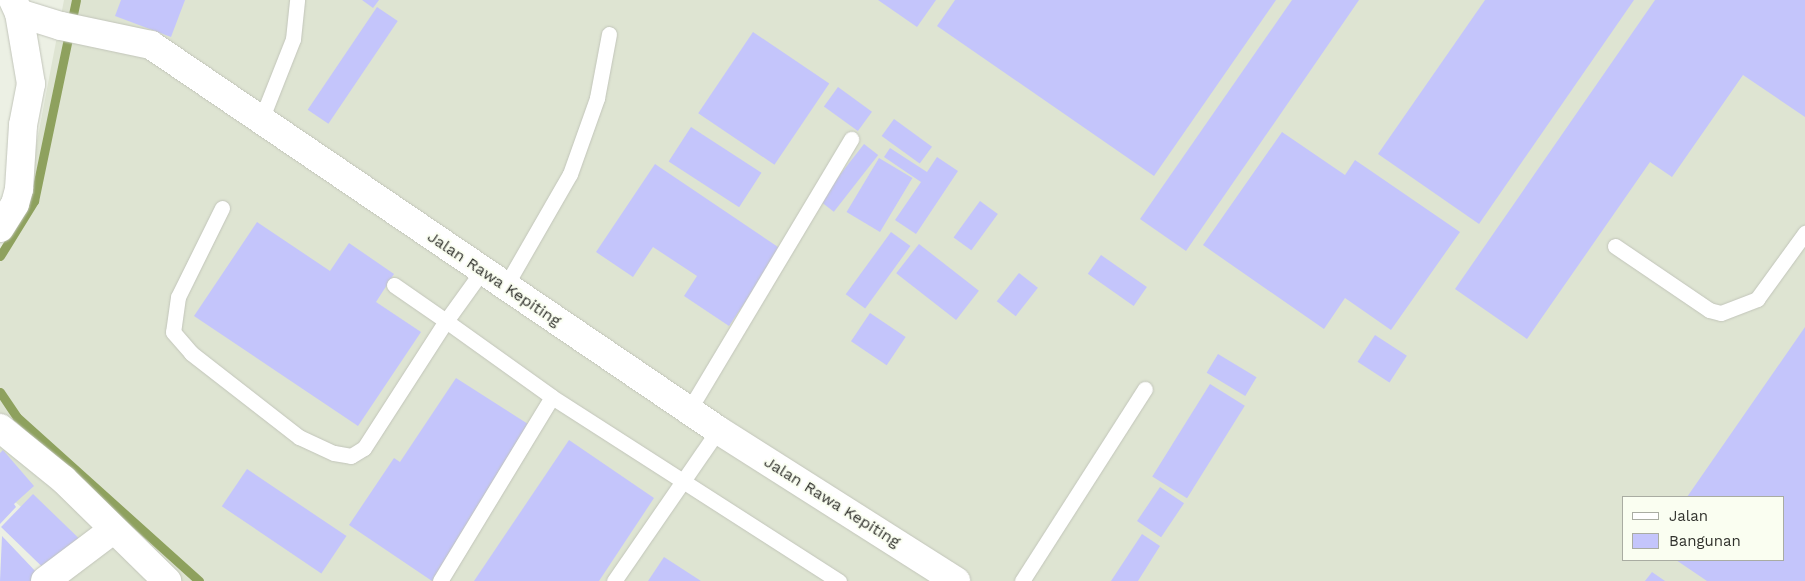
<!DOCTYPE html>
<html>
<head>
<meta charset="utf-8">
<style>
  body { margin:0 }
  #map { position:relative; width:1805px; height:581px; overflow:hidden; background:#ecf0e4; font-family:"Work Sans",sans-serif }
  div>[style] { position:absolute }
  .built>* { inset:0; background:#dee4d2 }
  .stream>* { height:9px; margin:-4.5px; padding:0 4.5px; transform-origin:4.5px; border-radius:4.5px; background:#8ea15e }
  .building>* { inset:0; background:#c4c5fb; transform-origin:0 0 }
  .roads { filter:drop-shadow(0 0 1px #c2c5ba) drop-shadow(0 0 1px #c2c5ba) }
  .service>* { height:15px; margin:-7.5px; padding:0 7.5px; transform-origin:7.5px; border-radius:7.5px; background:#fff }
  .minor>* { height:28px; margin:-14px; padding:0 14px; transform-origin:14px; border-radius:14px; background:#fff }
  span { translate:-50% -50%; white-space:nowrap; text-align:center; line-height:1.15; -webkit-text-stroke:4px #fafef1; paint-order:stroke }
  .street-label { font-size:16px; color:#30312c }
  .legend { position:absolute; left:1622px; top:496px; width:162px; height:65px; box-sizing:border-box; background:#fafef1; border:1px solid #a9aca2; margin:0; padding:6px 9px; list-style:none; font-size:15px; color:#30312c }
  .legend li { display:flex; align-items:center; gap:10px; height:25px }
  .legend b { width:25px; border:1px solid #a9aca2 }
</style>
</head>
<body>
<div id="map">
  <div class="built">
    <i style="clip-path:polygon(evenodd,64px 0,1805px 0,1805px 581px,54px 581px,82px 559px,0 489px,0 262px,23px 214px,64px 0,1624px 497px,1784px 497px,1784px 560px,1624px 560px,1624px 497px)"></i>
  </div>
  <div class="stream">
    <i style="left:0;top:256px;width:65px;rotate:-58.3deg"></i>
    <i style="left:34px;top:201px;width:205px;rotate:-78.2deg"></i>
    <i style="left:0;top:392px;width:30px;rotate:56deg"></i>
    <i style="left:17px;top:417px;width:245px;rotate:42deg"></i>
  </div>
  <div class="building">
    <i style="clip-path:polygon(121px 0,185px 0,171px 37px,115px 16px)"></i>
    <i style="clip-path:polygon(362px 0,379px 0,373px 8px)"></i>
    <i style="clip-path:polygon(878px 0,936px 0,917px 27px)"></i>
    <i style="clip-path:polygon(955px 0,1276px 0,1154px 176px,937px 26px)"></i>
    <i style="clip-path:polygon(1292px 0,1359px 0,1186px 251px,1140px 219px)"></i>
    <i style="clip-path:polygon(1485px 0,1634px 0,1479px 224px,1378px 154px)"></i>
    <i style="clip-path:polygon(1655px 0,1805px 0,1805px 117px,1743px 75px,1672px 177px,1650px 162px,1527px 339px,1455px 289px)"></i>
    <i style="left:377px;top:7px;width:25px;height:124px;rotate:34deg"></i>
    <i style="left:753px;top:32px;width:92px;height:98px;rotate:34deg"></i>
    <i style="left:838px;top:87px;width:42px;height:24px;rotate:36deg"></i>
    <i style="left:894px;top:119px;width:47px;height:21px;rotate:36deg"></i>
    <i style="left:691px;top:127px;width:84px;height:41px;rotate:33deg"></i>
    <i style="clip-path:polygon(1282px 132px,1345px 175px,1355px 160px,1460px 232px,1391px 330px,1345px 298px,1324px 329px,1203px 245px)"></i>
    <i style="left:864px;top:144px;width:18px;height:72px;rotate:38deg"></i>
    <i style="clip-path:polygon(890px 148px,927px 172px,937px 157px,958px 171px,916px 234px,895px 220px,921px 182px,884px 157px)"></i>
    <i style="left:879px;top:158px;width:39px;height:63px;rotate:31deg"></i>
    <i style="clip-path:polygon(655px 164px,781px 249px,729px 326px,684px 296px,697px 276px,653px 247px,633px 277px,596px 252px)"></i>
    <i style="left:980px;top:201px;width:22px;height:45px;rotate:36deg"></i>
    <i style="clip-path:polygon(257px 222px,330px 271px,349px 243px,394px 274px,376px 302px,421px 332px,358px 426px,194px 316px)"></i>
    <i style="left:891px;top:232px;width:24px;height:77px;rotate:36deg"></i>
    <i style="left:919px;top:244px;width:76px;height:37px;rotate:38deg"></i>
    <i style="left:1101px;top:255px;width:56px;height:23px;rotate:35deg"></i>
    <i style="left:1019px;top:273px;width:24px;height:36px;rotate:38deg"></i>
    <i style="left:870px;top:313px;width:43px;height:34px;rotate:34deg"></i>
    <i style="clip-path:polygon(1805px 327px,1805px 581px,1707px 581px,1676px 560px,1784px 560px,1784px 497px,1687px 497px)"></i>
    <i style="left:1375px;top:335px;width:38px;height:32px;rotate:33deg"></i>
    <i style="left:1218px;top:354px;width:45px;height:22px;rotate:31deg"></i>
    <i style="clip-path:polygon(456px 378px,528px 424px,432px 581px,349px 525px,394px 458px,400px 462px)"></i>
    <i style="left:1210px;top:384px;width:41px;height:109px;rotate:32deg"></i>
    <i style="clip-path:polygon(569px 440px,654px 498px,599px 581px,474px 581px)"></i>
    <i style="clip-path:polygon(3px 450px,34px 486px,14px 504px,16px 507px,0 524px,0 453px)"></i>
    <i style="left:247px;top:469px;width:120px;height:45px;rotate:34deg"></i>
    <i style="left:1160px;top:487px;width:29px;height:41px;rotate:34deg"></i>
    <i style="left:33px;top:494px;width:73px;height:46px;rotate:44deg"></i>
    <i style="clip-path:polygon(1142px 534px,1160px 546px,1138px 581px,1111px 581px)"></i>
    <i style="clip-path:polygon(2px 536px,38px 574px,31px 581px,0 581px)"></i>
    <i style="clip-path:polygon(664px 557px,701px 581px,648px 581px)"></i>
    <i style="clip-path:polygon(1652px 572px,1665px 581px,1645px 581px)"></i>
  </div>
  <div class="roads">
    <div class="service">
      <i style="left:261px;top:120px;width:87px;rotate:-68.4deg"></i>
      <i style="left:293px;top:39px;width:39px;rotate:-84deg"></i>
      <i style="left:222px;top:208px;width:99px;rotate:116.3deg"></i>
      <i style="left:178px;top:297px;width:35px;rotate:98deg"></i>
      <i style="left:173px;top:332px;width:28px;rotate:49deg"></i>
      <i style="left:191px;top:353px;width:137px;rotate:37.9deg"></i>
      <i style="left:299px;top:437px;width:38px;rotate:25deg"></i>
      <i style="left:334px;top:453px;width:17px;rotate:10deg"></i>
      <i style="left:351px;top:456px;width:15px;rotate:-32deg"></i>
      <i style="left:364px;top:448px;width:151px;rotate:-57.2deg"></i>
      <i style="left:446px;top:321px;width:130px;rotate:35.6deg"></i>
      <i style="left:552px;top:397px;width:341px;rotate:32.7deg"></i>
      <i style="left:1615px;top:246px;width:114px;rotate:34.2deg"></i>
      <i style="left:1709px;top:310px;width:12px;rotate:14deg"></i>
      <i style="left:1721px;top:313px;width:39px;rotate:-21deg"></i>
      <i style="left:1757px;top:299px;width:82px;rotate:-54deg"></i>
      <i style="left:394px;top:285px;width:63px;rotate:34.7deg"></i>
      <i style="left:446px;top:321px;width:62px;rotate:-54.2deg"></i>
      <i style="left:505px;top:287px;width:130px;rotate:-60.1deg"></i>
      <i style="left:570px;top:174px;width:81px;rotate:-70.4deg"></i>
      <i style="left:597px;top:98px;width:65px;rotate:-79.4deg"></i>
      <i style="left:689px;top:410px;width:316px;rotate:-59.1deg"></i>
      <i style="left:440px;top:581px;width:215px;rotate:-58.7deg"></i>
      <i style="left:614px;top:581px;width:183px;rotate:-55.4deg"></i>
      <i style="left:1022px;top:581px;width:228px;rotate:-57.4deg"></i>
    </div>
    <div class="minor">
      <i style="left:19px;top:13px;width:44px;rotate:17.2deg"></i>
      <i style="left:61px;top:26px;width:92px;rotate:11.9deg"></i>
      <i style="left:151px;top:45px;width:685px;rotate:34.18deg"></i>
      <i style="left:718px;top:430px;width:282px;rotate:32.4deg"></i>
      <i style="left:0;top:228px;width:28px;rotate:-58deg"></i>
      <i style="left:15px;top:204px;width:16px;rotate:-75deg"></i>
      <i style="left:19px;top:189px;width:64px;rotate:-86.4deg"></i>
      <i style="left:23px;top:125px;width:42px;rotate:-79deg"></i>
      <i style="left:31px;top:84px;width:72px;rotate:-99.6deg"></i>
      <i style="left:19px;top:13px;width:14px;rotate:-115deg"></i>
      <i style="left:0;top:428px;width:81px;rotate:39deg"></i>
      <i style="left:63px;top:479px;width:146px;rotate:44.4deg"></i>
      <i style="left:45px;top:581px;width:86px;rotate:-37deg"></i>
    </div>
  </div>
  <div class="street-label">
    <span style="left:494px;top:279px;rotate:34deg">Jalan Rawa Kepiting</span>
    <span style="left:832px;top:502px;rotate:32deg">Jalan Rawa Kepiting</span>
  </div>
  <ul class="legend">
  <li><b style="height:6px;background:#fff"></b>Jalan</li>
  <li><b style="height:14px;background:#c4c5fb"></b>Bangunan</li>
  </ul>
</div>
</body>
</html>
